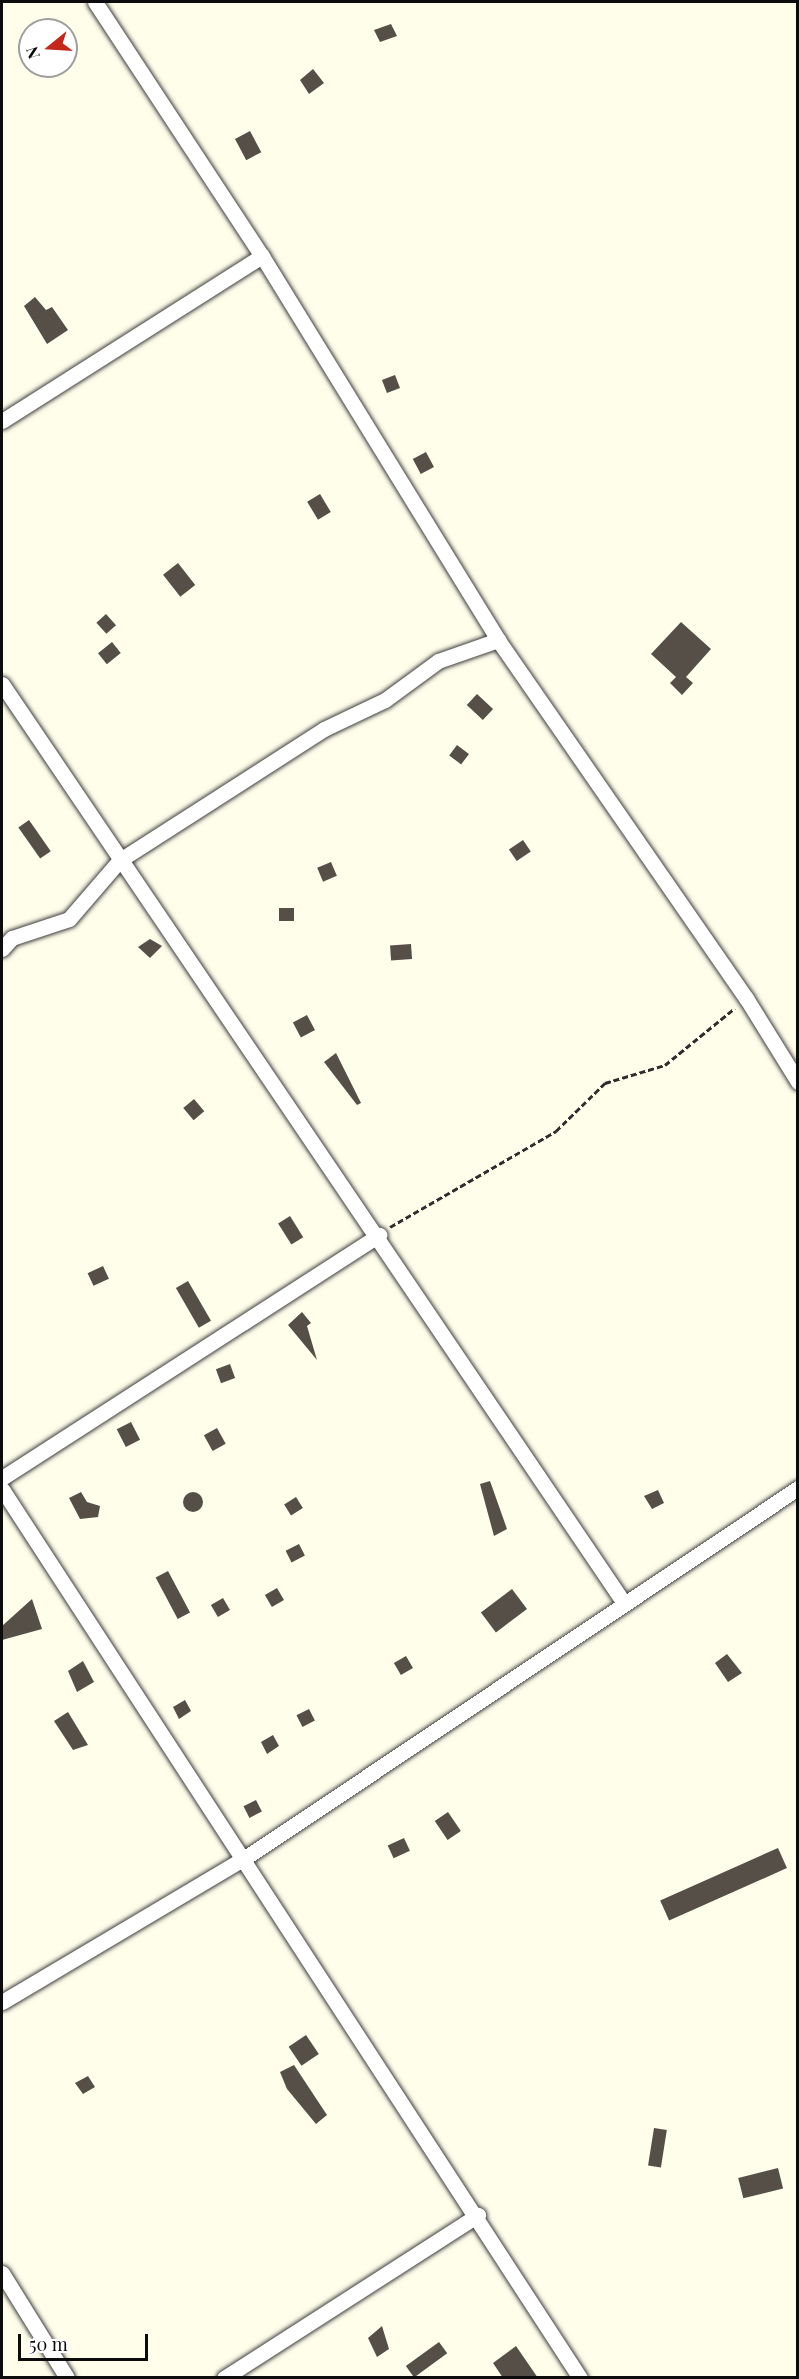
<!DOCTYPE html>
<html>
<head>
<meta charset="utf-8">
<style>
  body { margin:0 }
  #map { position:relative; width:799px; height:2379px; overflow:hidden; background:#fffeeb; font-family:"Playfair Display",serif }
  div>[style] { position:absolute }
  .building>* { inset:0; background:#564f48; transform-origin:0 0 }
  .round { border-radius:50% }
  .path>* { height:3px; margin-top:-1.5px; transform-origin:0; background:repeating-linear-gradient(90deg,#2e2e2e 0 6px,transparent 0 9px) }
  .roads { filter:drop-shadow(0 0 2px #3f3f3f) drop-shadow(0 0 2px #3f3f3f) }
  .minor>* { height:15px; margin:-7.5px; padding:0 7.5px; transform-origin:7.5px; border-radius:7.5px; background:#fff }
  span { translate:-50% -50%; white-space:nowrap; text-align:center; line-height:1.15; -webkit-text-stroke:6px #fff; paint-order:stroke }
  .frame { position:absolute; inset:0; border:3px solid #0c0c0c; pointer-events:none }
  .north { position:absolute; left:18px; top:18px; width:60px; height:60px; box-sizing:border-box; background:#fff; border:2px solid #9e9e9e; border-radius:50%; rotate:252deg; font-size:16px; font-weight:700; line-height:24px; text-align:center; color:#0c0c0c }
  .north::after { content:''; display:block; margin:auto; width:21px; height:27px; background:#c5281b; clip-path:polygon(50% 0,100% 100%,50% 72%,0 100%) }
  .scale { position:absolute; left:18px; top:2334px; width:130px; height:27px; box-sizing:border-box; border:3px solid #0c0c0c; border-top:0; padding-left:8px; font-size:18px; line-height:21px; white-space:nowrap; color:#0c0c0c; -webkit-text-stroke:4px #fff; paint-order:stroke }
</style>
</head>
<body>
<div id="map">
  <div class="building">
    <i style="clip-path:polygon(391px 24px,397px 36px,380px 42px,374px 30px)"></i>
    <i style="clip-path:polygon(313px 69px,324px 83px,309px 94px,300px 80px)"></i>
    <i style="left:250px;top:131px;width:24px;height:17px;rotate:62deg"></i>
    <i style="clip-path:polygon(35px 297px,46px 310px,52px 307px,68px 330px,47px 344px,24px 306px)"></i>
    <i style="left:395px;top:375px;width:14px;height:14px;rotate:69deg"></i>
    <i style="left:426px;top:452px;width:17px;height:15px;rotate:62deg"></i>
    <i style="left:320px;top:494px;width:21px;height:15px;rotate:59deg"></i>
    <i style="left:178px;top:563px;width:28px;height:19px;rotate:52deg"></i>
    <i style="left:106px;top:614px;width:15px;height:13px;rotate:48deg"></i>
    <i style="clip-path:polygon(681px 622px,711px 649px,686px 677px,693px 683px,682px 695px,670px 683px,676px 677px,651px 654px)"></i>
    <i style="left:112px;top:642px;width:14px;height:18px;rotate:51deg"></i>
    <i style="left:477px;top:694px;width:22px;height:15px;rotate:43deg"></i>
    <i style="left:457px;top:745px;width:15px;height:13px;rotate:37deg"></i>
    <i style="left:29px;top:820px;width:38px;height:13px;rotate:55deg"></i>
    <i style="left:523px;top:840px;width:14px;height:17px;rotate:56deg"></i>
    <i style="left:331px;top:862px;width:15px;height:15px;rotate:67deg"></i>
    <i style="left:294px;top:908px;width:13px;height:15px;rotate:90deg"></i>
    <i style="clip-path:polygon(150px 939px,162px 946px,150px 958px,138px 947px)"></i>
    <i style="left:411px;top:944px;width:15px;height:21px;rotate:86deg"></i>
    <i style="left:307px;top:1015px;width:17px;height:16px;rotate:62deg"></i>
    <i style="clip-path:polygon(336px 1053px,361px 1103px,357px 1105px,324px 1062px)"></i>
    <i style="left:194px;top:1099px;width:16px;height:14px;rotate:50deg"></i>
    <i style="left:290px;top:1216px;width:25px;height:14px;rotate:58deg"></i>
    <i style="left:103px;top:1266px;width:14px;height:17px;rotate:65deg"></i>
    <i style="left:188px;top:1281px;width:46px;height:14px;rotate:60deg"></i>
    <i style="clip-path:polygon(302px 1312px,311px 1323px,307px 1326px,317px 1360px,288px 1325px)"></i>
    <i style="left:230px;top:1364px;width:15px;height:15px;rotate:70deg"></i>
    <i style="left:131px;top:1422px;width:20px;height:16px;rotate:63deg"></i>
    <i style="left:217px;top:1428px;width:18px;height:15px;rotate:61deg"></i>
    <i style="clip-path:polygon(490px 1481px,507px 1529px,494px 1536px,480px 1484px)"></i>
    <i style="clip-path:polygon(658px 1490px,664px 1503px,652px 1509px,644px 1496px)"></i>
    <i style="clip-path:polygon(81px 1492px,87px 1502px,100px 1506px,98px 1517px,80px 1519px,69px 1498px)"></i>
    <i class="round" style="left:183px;top:1492px;width:20px;height:20px"></i>
    <i style="left:296px;top:1497px;width:13px;height:14px;rotate:58deg"></i>
    <i style="left:299px;top:1544px;width:13px;height:15px;rotate:63deg"></i>
    <i style="left:168px;top:1571px;width:47px;height:14px;rotate:62deg"></i>
    <i style="left:277px;top:1588px;width:14px;height:14px;rotate:60deg"></i>
    <i style="left:512px;top:1589px;width:25px;height:39px;rotate:53deg"></i>
    <i style="left:223px;top:1598px;width:14px;height:14px;rotate:60deg"></i>
    <i style="clip-path:polygon(32px 1599px,42px 1629px,2px 1640px,2px 1626px)"></i>
    <i style="clip-path:polygon(727px 1654px,742px 1673px,728px 1682px,715px 1663px)"></i>
    <i style="left:406px;top:1656px;width:14px;height:14px;rotate:60deg"></i>
    <i style="clip-path:polygon(83px 1661px,94px 1682px,77px 1692px,68px 1671px)"></i>
    <i style="clip-path:polygon(185px 1700px,191px 1711px,179px 1719px,173px 1707px)"></i>
    <i style="left:309px;top:1709px;width:13px;height:14px;rotate:63deg"></i>
    <i style="clip-path:polygon(68px 1712px,88px 1745px,73px 1750px,54px 1721px)"></i>
    <i style="clip-path:polygon(273px 1735px,279px 1746px,267px 1754px,261px 1742px)"></i>
    <i style="left:256px;top:1800px;width:13px;height:14px;rotate:63deg"></i>
    <i style="left:448px;top:1812px;width:23px;height:16px;rotate:56deg"></i>
    <i style="left:404px;top:1838px;width:14px;height:18px;rotate:65deg"></i>
    <i style="left:778px;top:1848px;width:22px;height:129px;rotate:66deg"></i>
    <i style="left:306px;top:2035px;width:23px;height:21px;rotate:56deg"></i>
    <i style="clip-path:polygon(294px 2065px,327px 2115px,316px 2124px,287px 2089px,280px 2072px)"></i>
    <i style="clip-path:polygon(88px 2076px,95px 2087px,83px 2094px,75px 2083px)"></i>
    <i style="left:654px;top:2128px;width:13px;height:38px;rotate:9deg"></i>
    <i style="left:778px;top:2168px;width:21px;height:41px;rotate:76deg"></i>
    <i style="clip-path:polygon(382px 2326px,389px 2349px,377px 2357px,368px 2338px)"></i>
    <i style="left:439px;top:2342px;width:14px;height:41px;rotate:54deg"></i>
    <i style="clip-path:polygon(516px 2346px,538px 2378px,503px 2378px,493px 2363px)"></i>
  </div>
  <div class="path">
    <i style="left:390px;top:1227px;width:192px;rotate:-30deg"></i>
    <i style="left:556px;top:1131px;width:69px;rotate:-44.4deg"></i>
    <i style="left:605px;top:1083px;width:63px;rotate:-16.7deg"></i>
    <i style="left:665px;top:1065px;width:90px;rotate:-39.2deg"></i>
  </div>
  <div class="roads">
    <div class="minor">
      <i style="left:95px;top:2px;width:304px;rotate:56.7deg"></i>
      <i style="left:262px;top:256px;width:451px;rotate:58.4deg"></i>
      <i style="left:498px;top:640px;width:436px;rotate:55.3deg"></i>
      <i style="left:746px;top:998px;width:99px;rotate:58.2deg"></i>
      <i style="left:2px;top:421px;width:308px;rotate:-32.4deg"></i>
      <i style="left:2px;top:684px;width:1110px;rotate:55.91deg"></i>
      <i style="left:2px;top:949px;width:15px;rotate:-48deg"></i>
      <i style="left:12px;top:938px;width:60px;rotate:-18.4deg"></i>
      <i style="left:69px;top:919px;width:78px;rotate:-49.2deg"></i>
      <i style="left:120px;top:860px;width:242px;rotate:-32.7deg"></i>
      <i style="left:324px;top:729px;width:68px;rotate:-25.4deg"></i>
      <i style="left:385px;top:700px;width:66px;rotate:-36.3deg"></i>
      <i style="left:438px;top:661px;width:64px;rotate:-19.3deg"></i>
      <i style="left:2px;top:1478px;width:449px;rotate:-32.8deg"></i>
      <i style="left:2px;top:1489px;width:1060px;rotate:56.97deg"></i>
      <i style="left:2px;top:2002px;width:282px;rotate:-30.7deg"></i>
      <i style="left:245px;top:1858px;width:665px;rotate:-33.79deg"></i>
      <i style="left:2px;top:2273px;width:123px;rotate:58.2deg"></i>
      <i style="left:224px;top:2378px;width:302px;rotate:-32.7deg"></i>
    </div>
  </div>
  <div class="frame"></div>
  <div class="north">N</div>
  <div class="scale">50 m</div>
</div>
</body>
</html>
